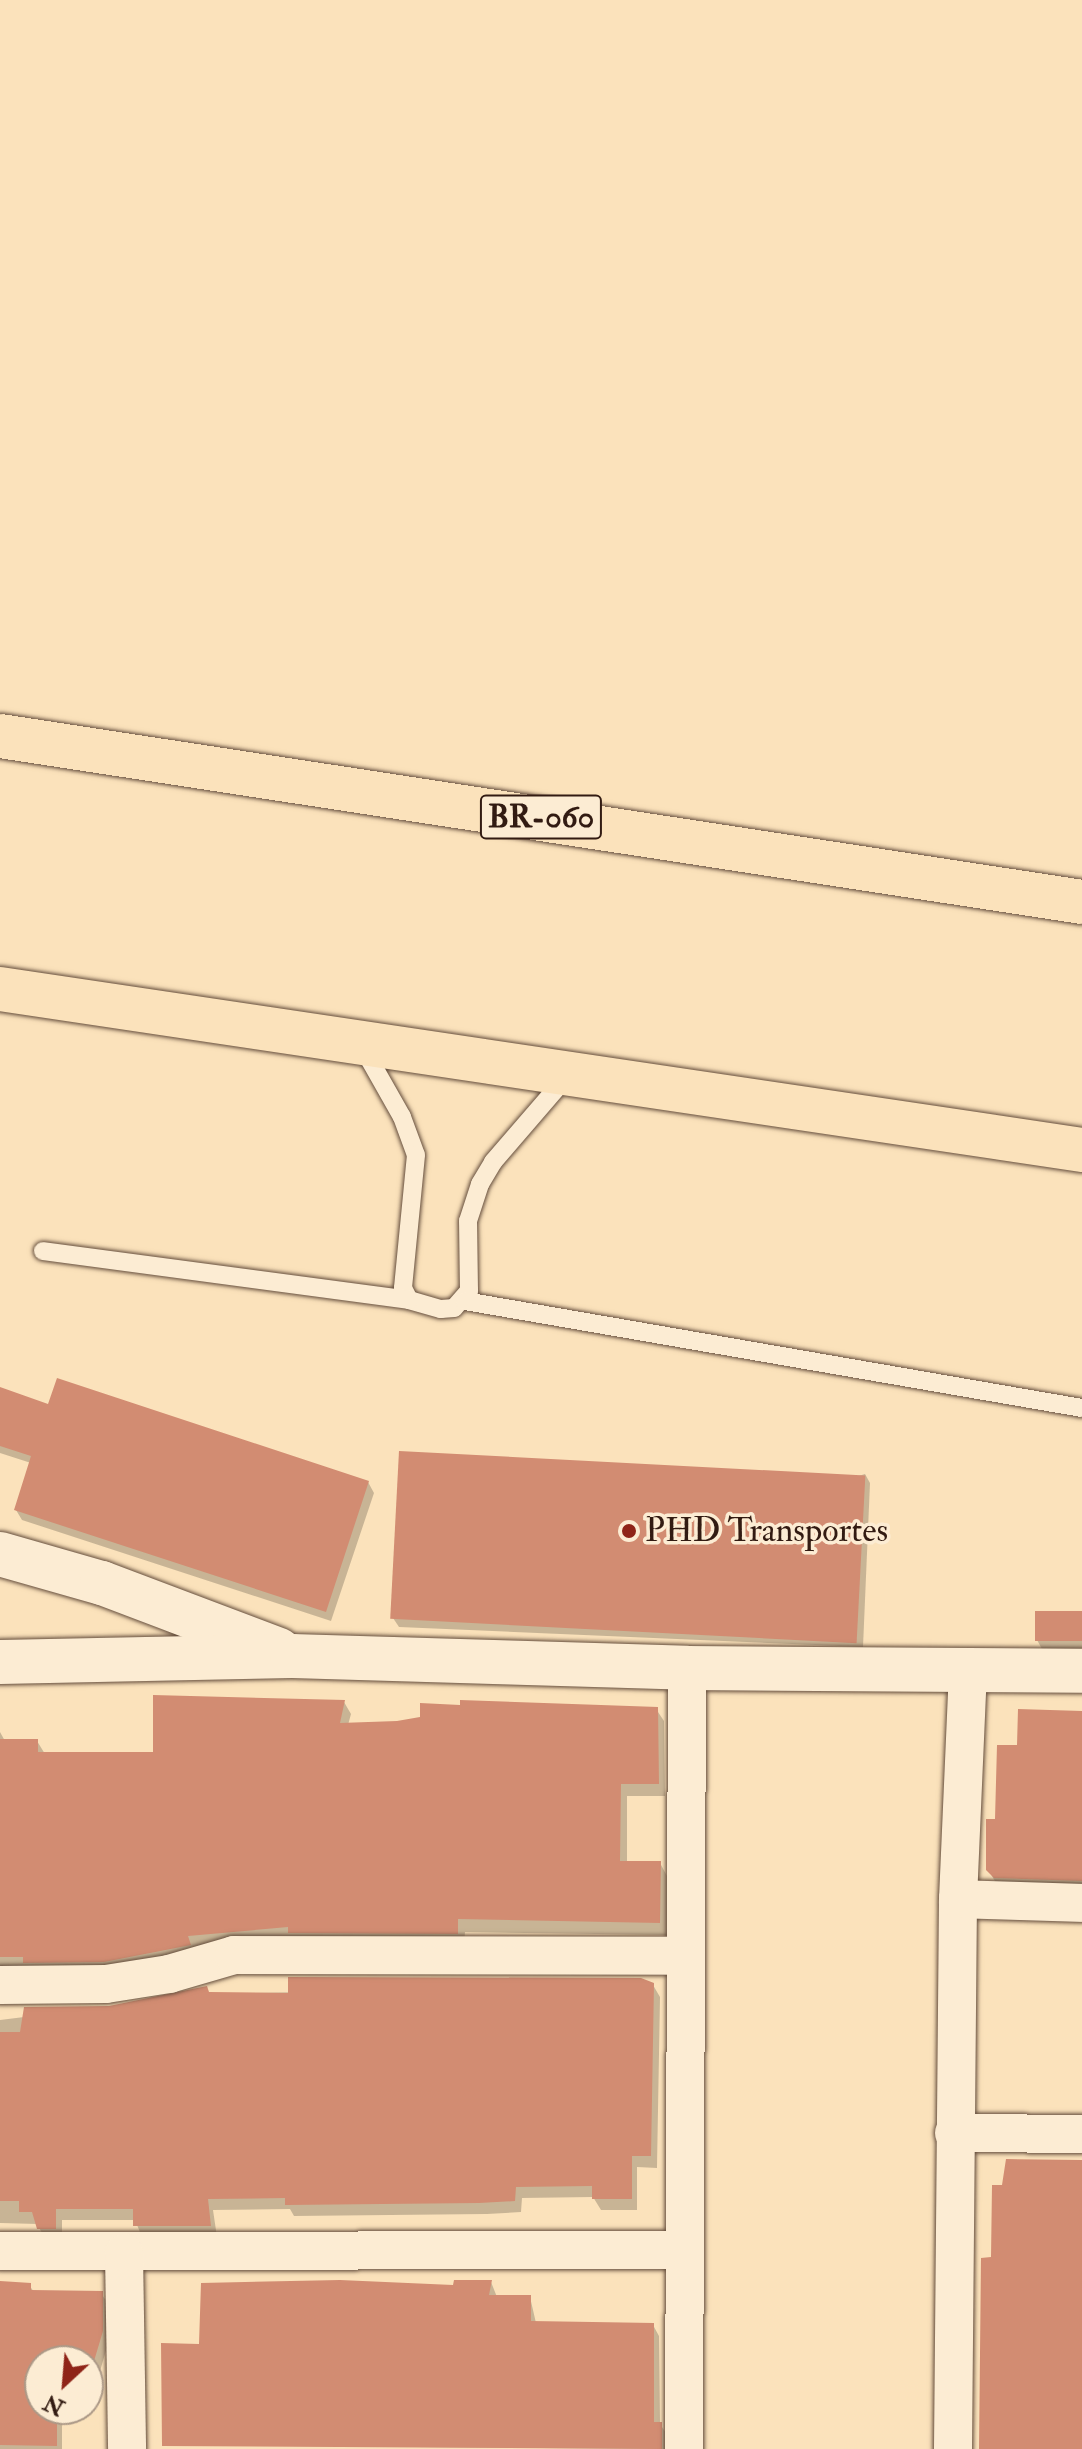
<!DOCTYPE html>
<html>
<head>
<meta charset="utf-8">
<style>
  body { margin:0 }
  #map { position:relative; width:1082px; height:2449px; overflow:hidden; background:#fbe2bb; font-family:"IM FELL Double Pica",serif }
  div>[style] { position:absolute }
  .shadow>* { inset:0; background:#0003 }
  .building>* { inset:0; background:#d28c72; transform-origin:0 0 }
  .roads { filter:drop-shadow(0 0 2px #644d3c) drop-shadow(0 0 2px #644d3c) }
  .service>* { height:18px; margin:-9px; padding:0 9px; transform-origin:9px; border-radius:9px; background:#fcecd3 }
  .minor>* { height:38px; margin:-19px; padding:0 19px; transform-origin:19px; border-radius:19px; background:#fcecd3 }
  .tertiary>* { height:44px; margin:-22px; padding:0 22px; transform-origin:22px; border-radius:22px; background:#fcecd3 }
  .motorway>* { height:44px; margin:-22px; padding:0 22px; transform-origin:22px; border-radius:22px; background:#fbe2bb }
  .dots>* { width:22px; height:22px; translate:-50% -50%; box-sizing:border-box; border:4px solid #fcecd3; border-radius:50% }
  span { translate:-50% -50%; white-space:nowrap; text-align:center; line-height:1.15; -webkit-text-stroke:7px #fcecd3; paint-order:stroke }
  .shield-label span { padding:2px 6px; background:#fcecd3; border:2px solid; border-radius:6px; -webkit-text-stroke-width:0 }
  .shield-label { font-size:32px; color:#321b12; font-weight:700 }
  .poi-label { font-size:34px; color:#321b12 }
  .left { translate:0 -50%; text-align:left }
  .north { position:absolute; left:24px; top:2345px; width:80px; height:80px; box-sizing:border-box; background:#fcecd3; border:2px solid #ab9886; border-radius:50%; rotate:206deg; font-size:22px; font-weight:700; line-height:32px; text-align:center; color:#321b12 }
  .north::after { content:''; display:block; margin:auto; width:28px; height:36px; background:#8f2418; clip-path:polygon(50% 0,100% 100%,50% 72%,0 100%) }
</style>
</head>
<body>
<div id="map">
  <div class="shadow">
    <i style="clip-path:polygon(0 1388px,50px 1406px,368px 1482px,374px 1493px,331px 1621px,22px 1520px,16px 1510px,31px 1463px,0 1453px)"></i>
    <i style="clip-path:polygon(865px 1474px,870px 1483px,863px 1647px,399px 1627px,393px 1618px)"></i>
    <i style="clip-path:polygon(1082px 1613px,1082px 1649px,1042px 1649px,1037px 1640px)"></i>
    <i style="clip-path:polygon(344px 1702px,351px 1714px,348px 1725px,656px 1709px,664px 1721px,665px 1796px,627px 1796px,627px 1863px,660px 1863px,667px 1876px,667px 1935px,465px 1932px,464px 1946px,112px 1974px,0 1966px,0 1732px,5px 1741px,37px 1741px,45px 1754px,155px 1754px)"></i>
    <i style="clip-path:polygon(1082px 1713px,1082px 1894px,996px 1883px,988px 1869px,1019px 1747px)"></i>
    <i style="clip-path:polygon(653px 1985px,660px 1997px,657px 2168px,637px 2167px,637px 2210px,601px 2210px,593px 2197px,522px 2198px,521px 2212px,487px 2214px,294px 2216px,290px 2209px,213px 2210px,217px 2237px,142px 2237px,135px 2220px,62px 2220px,62px 2240px,46px 2240px,37px 2224px,0 2223px,0 2020px,209px 1994px)"></i>
    <i style="clip-path:polygon(491px 2282px,497px 2297px,530px 2297px,536px 2323px,653px 2325px,659px 2336px,660px 2424px,668px 2436px,667px 2449px,164px 2445px,201px 2346px)"></i>
    <i style="clip-path:polygon(0 2284px,29px 2285px,34px 2292px,101px 2293px,108px 2304px,108px 2344px,97px 2381px,88px 2380px,88px 2361px,40px 2361px,40px 2409px,80px 2409px,79px 2419px,62px 2419px,62px 2449px,0 2449px)"></i>
  </div>
  <div class="building">
    <i style="clip-path:polygon(57px 1378px,369px 1481px,326px 1612px,14px 1510px,31px 1456px,0 1446px,0 1387px,48px 1404px)"></i>
    <i style="left:399px;top:1451px;width:467px;height:168px;rotate:3deg"></i>
    <i style="left:1035px;top:1611px;width:47px;height:30px"></i>
    <i style="clip-path:polygon(153px 1695px,345px 1700px,340px 1723px,397px 1721px,420px 1717px,420px 1703px,460px 1705px,460px 1700px,658px 1707px,659px 1784px,621px 1784px,620px 1861px,661px 1861px,660px 1923px,458px 1919px,458px 1934px,288px 1933px,288px 1927px,188px 1936px,191px 1945px,104px 1962px,23px 1963px,23px 1957px,0 1957px,0 1739px,38px 1739px,38px 1752px,153px 1752px)"></i>
    <i style="clip-path:polygon(1018px 1709px,1082px 1711px,1082px 1881px,994px 1878px,986px 1870px,986px 1819px,995px 1819px,997px 1745px,1017px 1745px)"></i>
    <i style="clip-path:polygon(288px 1977px,641px 1978px,654px 1983px,651px 2156px,632px 2156px,632px 2199px,592px 2199px,592px 2186px,516px 2187px,515px 2201px,479px 2203px,285px 2205px,285px 2198px,208px 2199px,211px 2226px,133px 2226px,133px 2209px,56px 2209px,56px 2229px,37px 2229px,32px 2212px,19px 2212px,19px 2201px,0 2201px,0 2032px,20px 2032px,24px 2007px,109px 2006px,207px 1986px,209px 1992px,288px 1993px)"></i>
    <i style="clip-path:polygon(1006px 2159px,1082px 2160px,1082px 2449px,979px 2449px,981px 2258px,991px 2257px,992px 2185px,1002px 2185px)"></i>
    <i style="clip-path:polygon(340px 2280px,453px 2285px,454px 2280px,492px 2280px,489px 2295px,531px 2295px,531px 2321px,654px 2323px,654px 2422px,662px 2422px,662px 2449px,162px 2446px,161px 2343px,199px 2344px,201px 2283px)"></i>
    <i style="clip-path:polygon(0 2281px,31px 2283px,31px 2290px,103px 2291px,103px 2331px,91px 2371px,88px 2361px,40px 2361px,40px 2409px,57px 2409px,57px 2446px,0 2445px)"></i>
  </div>
  <div class="roads">
    <div class="service">
      <i style="left:363px;top:1048px;width:79px;rotate:60.5deg"></i>
      <i style="left:402px;top:1117px;width:40px;rotate:69.8deg"></i>
      <i style="left:416px;top:1155px;width:134px;rotate:95.6deg"></i>
      <i style="left:403px;top:1288px;width:13px;rotate:63deg"></i>
      <i style="left:409px;top:1300px;width:33px;rotate:16deg"></i>
      <i style="left:441px;top:1309px;width:13px;rotate:-4deg"></i>
      <i style="left:454px;top:1308px;width:23px;rotate:-49deg"></i>
      <i style="left:469px;top:1291px;width:70px;rotate:-90.8deg"></i>
      <i style="left:468px;top:1221px;width:39px;rotate:-72deg"></i>
      <i style="left:480px;top:1184px;width:26px;rotate:-59deg"></i>
      <i style="left:493px;top:1162px;width:115px;rotate:-49.2deg"></i>
      <i style="left:43px;top:1251px;width:369px;rotate:7.6deg"></i>
      <i style="left:465px;top:1301px;width:626px;rotate:9.84deg"></i>
    </div>
    <div class="minor">
      <i style="left:958px;top:1899px;width:124px;rotate:1.8deg"></i>
      <i style="left:0;top:1985px;width:106px;rotate:-0.5deg"></i>
      <i style="left:106px;top:1984px;width:64px;rotate:-9deg"></i>
      <i style="left:169px;top:1974px;width:68px;rotate:-16.3deg"></i>
      <i style="left:234px;top:1955px;width:449px;rotate:0.1deg"></i>
      <i style="left:954px;top:2133px;width:128px;rotate:0.4deg"></i>
      <i style="left:0;top:2251px;width:681px;rotate:-0.08deg"></i>
      <i style="left:124px;top:2253px;width:196px;rotate:89.1deg"></i>
      <i style="left:684px;top:2449px;width:781px;rotate:-89.78deg"></i>
      <i style="left:953px;top:2449px;width:550px;rotate:-89.48deg"></i>
      <i style="left:958px;top:1899px;width:230px;rotate:-87.5deg"></i>
    </div>
    <div class="tertiary">
      <i style="left:0;top:1554px;width:106px;rotate:15.9deg"></i>
      <i style="left:102px;top:1583px;width:189px;rotate:20.7deg"></i>
      <i style="left:0;top:1662px;width:292px;rotate:-1.2deg"></i>
      <i style="left:292px;top:1656px;width:395px;rotate:1.7deg"></i>
      <i style="left:687px;top:1668px;width:395px;rotate:0.4deg"></i>
    </div>
    <div class="motorway">
      <i style="left:0;top:736px;width:1095px;rotate:8.72deg"></i>
      <i style="left:0;top:989px;width:1094px;rotate:8.46deg"></i>
    </div>
  </div>
  <div class="dots">
    <i style="left:629px;top:1531px;background:#8f2418"></i>
  </div>
  <div class="shield-label">
    <span style="left:541px;top:817px">BR-060</span>
  </div>
  <div class="poi-label">
    <span class="left" style="left:645px;top:1531px">PHD Transportes</span>
  </div>
  <div class="north">N</div>
</div>
</body>
</html>
